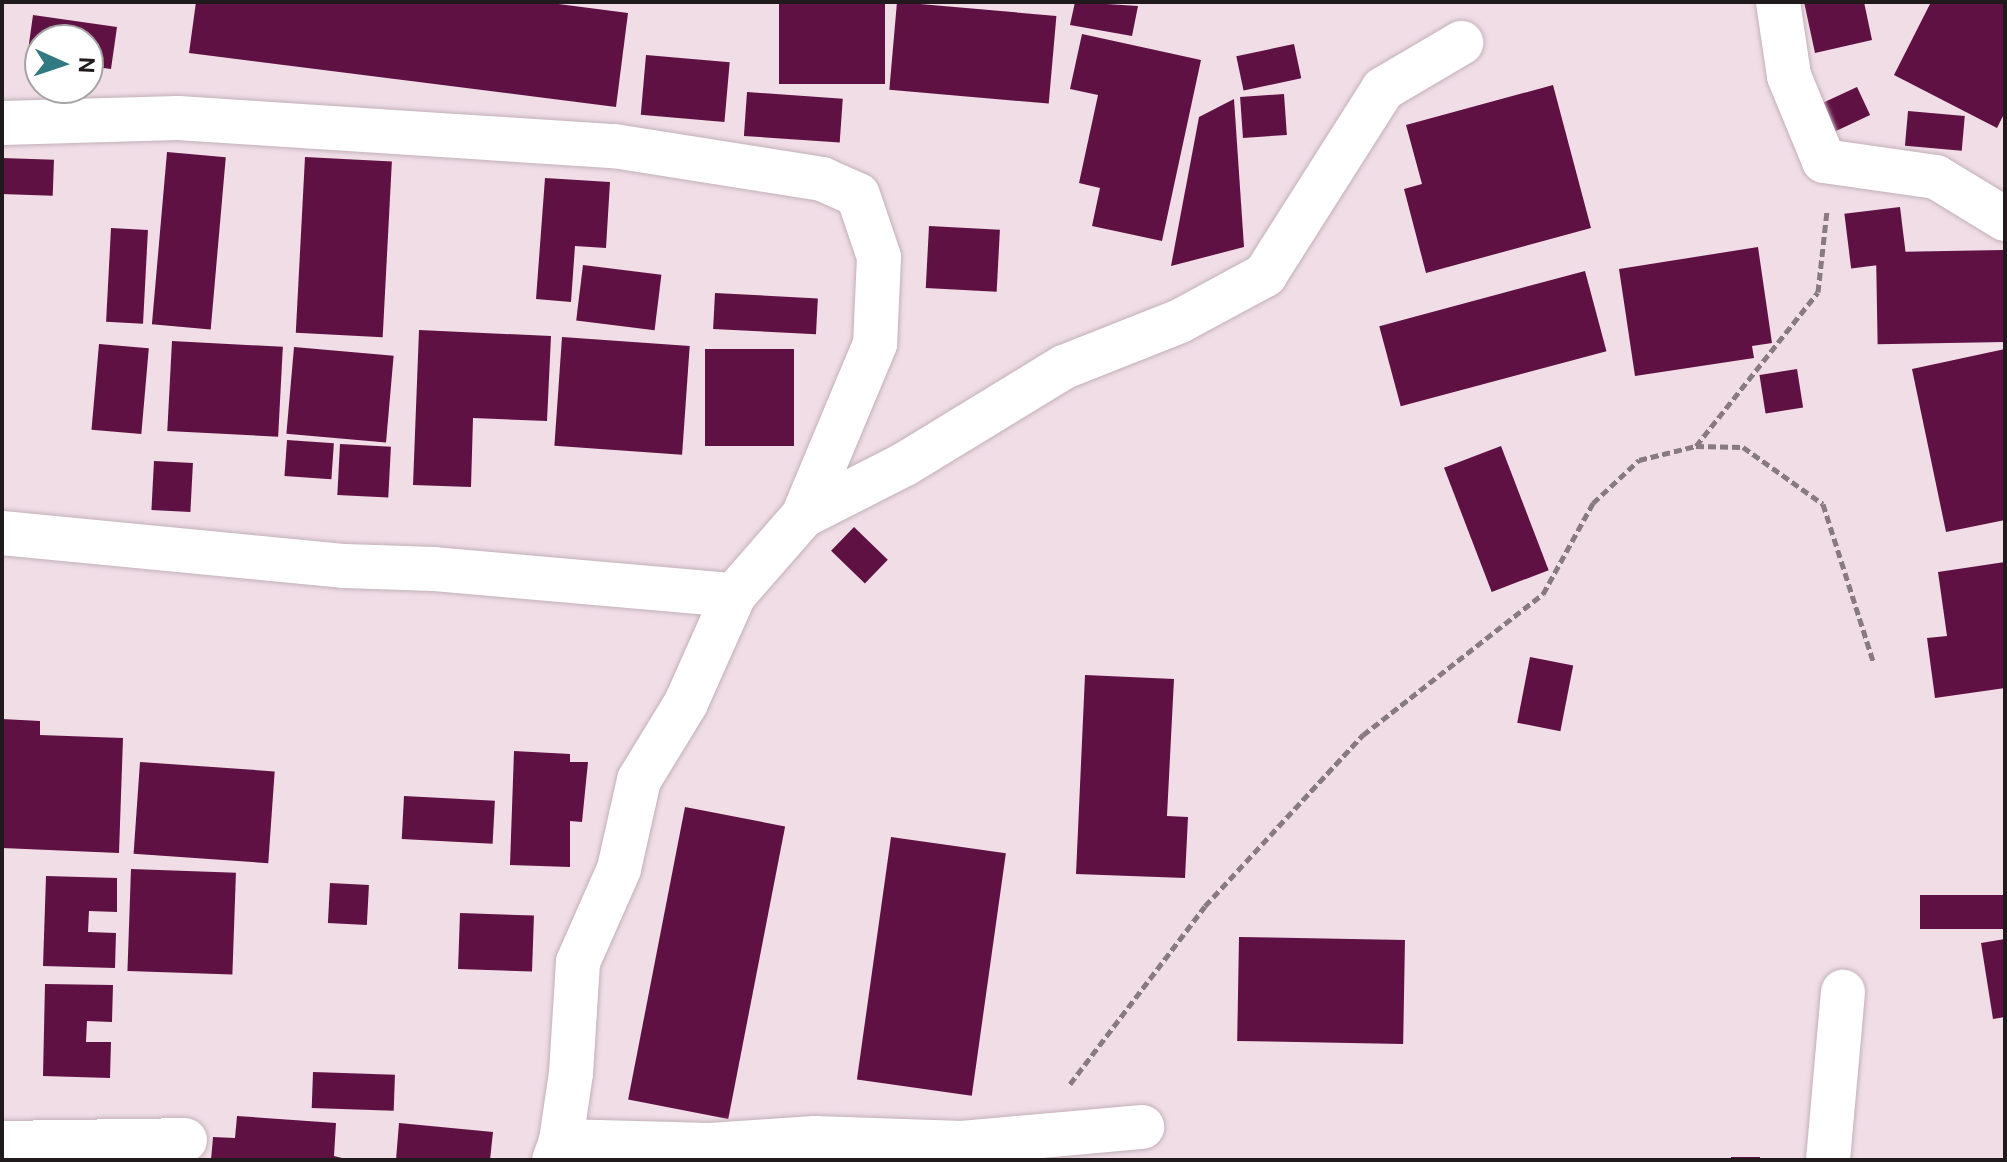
<!DOCTYPE html>
<html>
<head>
<meta charset="utf-8">
<style>
  body { margin:0 }
  #map { position:relative; width:2007px; height:1162px; overflow:hidden; background:#f0dde6; font-family:"DM Sans",sans-serif }
  div>[style] { position:absolute }
  .building>* { inset:0; background:#601143; transform-origin:0 0 }
  .path>* { height:5px; margin-top:-2.5px; transform-origin:0; background:repeating-linear-gradient(90deg,#877a80 0 8px,transparent 0 12px) }
  .roads { filter:drop-shadow(0 0 2px #c2b0b8) drop-shadow(0 0 2px #c2b0b8) }
  .minor>* { height:44px; margin:-22px; padding:0 22px; transform-origin:22px; border-radius:22px; background:#fff }
  span { translate:-50% -50%; white-space:nowrap; text-align:center; line-height:1.15; -webkit-text-stroke:8px #fff; paint-order:stroke }
  .frame { position:absolute; inset:0; border:4px solid #211a1d; pointer-events:none }
  .north { position:absolute; left:24px; top:24px; width:80px; height:80px; box-sizing:border-box; background:#fff; border:2px solid #a6a3a5; border-radius:50%; rotate:93deg; font-size:22px; font-weight:700; line-height:32px; text-align:center; color:#211a1d }
  .north::after { content:''; display:block; margin:auto; width:28px; height:36px; background:#327a82; clip-path:polygon(50% 0,100% 100%,50% 72%,0 100%) }
</style>
</head>
<body>
<div id="map">
  <div class="building">
    <i style="clip-path:polygon(196px 2px,543px 2px,628px 13px,616px 107px,189px 53px)"></i>
    <i style="left:779px;top:2px;width:106px;height:82px"></i>
    <i style="left:897px;top:2px;width:160px;height:88px;rotate:5deg"></i>
    <i style="clip-path:polygon(1075px 2px,1138px 6px,1132px 36px,1070px 25px)"></i>
    <i style="clip-path:polygon(1804px 2px,1864px 2px,1872px 40px,1815px 53px)"></i>
    <i style="clip-path:polygon(1931px 2px,2005px 2px,2005px 112px,1997px 128px,1894px 75px)"></i>
    <i style="clip-path:polygon(33px 15px,117px 27px,111px 69px,88px 66px,88px 40px,40px 40px,40px 60px,27px 58px)"></i>
    <i style="clip-path:polygon(1082px 34px,1201px 60px,1162px 241px,1092px 226px,1100px 188px,1079px 183px,1098px 95px,1070px 89px)"></i>
    <i style="left:1294px;top:44px;width:35px;height:59px;rotate:78deg"></i>
    <i style="left:646px;top:55px;width:84px;height:60px;rotate:5deg"></i>
    <i style="clip-path:polygon(1553px 85px,1591px 228px,1426px 273px,1404px 189px,1422px 184px,1406px 125px)"></i>
    <i style="left:1857px;top:87px;width:31px;height:47px;rotate:65deg"></i>
    <i style="left:747px;top:92px;width:96px;height:44px;rotate:4deg"></i>
    <i style="left:1284px;top:94px;width:41px;height:44px;rotate:86deg"></i>
    <i style="clip-path:polygon(1234px 99px,1244px 247px,1171px 266px,1199px 117px)"></i>
    <i style="left:1908px;top:111px;width:57px;height:35px;rotate:5deg"></i>
    <i style="left:167px;top:152px;width:59px;height:173px;rotate:5deg"></i>
    <i style="left:305px;top:157px;width:87px;height:176px;rotate:3deg"></i>
    <i style="left:2px;top:158px;width:52px;height:36px;rotate:2deg"></i>
    <i style="clip-path:polygon(545px 178px,610px 182px,606px 248px,575px 246px,571px 302px,536px 299px)"></i>
    <i style="left:1900px;top:207px;width:55px;height:56px;rotate:83deg"></i>
    <i style="left:929px;top:226px;width:71px;height:62px;rotate:3deg"></i>
    <i style="left:111px;top:228px;width:37px;height:94px;rotate:3deg"></i>
    <i style="clip-path:polygon(1758px 247px,1772px 343px,1752px 346px,1754px 358px,1635px 376px,1619px 269px)"></i>
    <i style="left:2003px;top:250px;width:92px;height:127px;rotate:89deg"></i>
    <i style="left:583px;top:265px;width:79px;height:56px;rotate:7deg"></i>
    <i style="left:1585px;top:271px;width:83px;height:213px;rotate:75deg"></i>
    <i style="left:715px;top:293px;width:103px;height:36px;rotate:3deg"></i>
    <i style="clip-path:polygon(419px 330px,551px 336px,547px 421px,473px 418px,471px 487px,413px 485px)"></i>
    <i style="left:562px;top:337px;width:128px;height:109px;rotate:4deg"></i>
    <i style="left:172px;top:341px;width:111px;height:90px;rotate:3deg"></i>
    <i style="left:99px;top:344px;width:50px;height:86px;rotate:5deg"></i>
    <i style="left:294px;top:347px;width:100px;height:87px;rotate:5deg"></i>
    <i style="left:705px;top:349px;width:89px;height:97px"></i>
    <i style="clip-path:polygon(2005px 349px,2005px 520px,1946px 532px,1912px 369px)"></i>
    <i style="left:1797px;top:369px;width:39px;height:38px;rotate:81deg"></i>
    <i style="left:287px;top:440px;width:47px;height:36px;rotate:4deg"></i>
    <i style="left:340px;top:444px;width:51px;height:51px;rotate:3deg"></i>
    <i style="left:1501px;top:446px;width:133px;height:61px;rotate:69deg"></i>
    <i style="left:154px;top:461px;width:39px;height:49px;rotate:3deg"></i>
    <i style="left:854px;top:527px;width:47px;height:33px;rotate:44deg"></i>
    <i style="clip-path:polygon(2005px 562px,2005px 688px,1935px 698px,1927px 638px,1947px 636px,1938px 572px)"></i>
    <i style="left:1530px;top:657px;width:44px;height:67px;rotate:11deg"></i>
    <i style="clip-path:polygon(1085px 675px,1174px 679px,1167px 816px,1188px 817px,1185px 878px,1076px 874px)"></i>
    <i style="clip-path:polygon(2px 719px,40px 721px,40px 735px,123px 738px,119px 853px,2px 848px)"></i>
    <i style="clip-path:polygon(514px 751px,570px 754px,570px 762px,588px 762px,582px 822px,570px 821px,570px 867px,510px 865px)"></i>
    <i style="left:140px;top:762px;width:135px;height:92px;rotate:4deg"></i>
    <i style="left:404px;top:796px;width:91px;height:43px;rotate:3deg"></i>
    <i style="left:685px;top:807px;width:102px;height:298px;rotate:11deg"></i>
    <i style="left:891px;top:837px;width:116px;height:245px;rotate:8deg"></i>
    <i style="left:131px;top:869px;width:105px;height:102px;rotate:2deg"></i>
    <i style="clip-path:polygon(46px 876px,117px 878px,117px 912px,89px 911px,88px 932px,116px 933px,115px 968px,43px 966px)"></i>
    <i style="left:330px;top:883px;width:39px;height:40px;rotate:3deg"></i>
    <i style="left:2005px;top:895px;width:34px;height:85px;rotate:90deg"></i>
    <i style="left:460px;top:913px;width:74px;height:56px;rotate:2deg"></i>
    <i style="left:1239px;top:937px;width:166px;height:104px;rotate:1deg"></i>
    <i style="clip-path:polygon(2005px 939px,2005px 1017px,1993px 1019px,1981px 943px)"></i>
    <i style="clip-path:polygon(45px 984px,113px 985px,112px 1022px,87px 1021px,86px 1042px,111px 1042px,110px 1078px,43px 1076px)"></i>
    <i style="left:313px;top:1072px;width:82px;height:36px;rotate:2deg"></i>
    <i style="clip-path:polygon(237px 1116px,336px 1123px,334px 1156px,350px 1160px,211px 1160px,213px 1137px,235px 1138px)"></i>
    <i style="clip-path:polygon(399px 1123px,493px 1132px,490px 1160px,396px 1160px)"></i>
    <i style="left:1731px;top:1157px;width:29px;height:3px"></i>
  </div>
  <div class="path">
    <i style="left:1696px;top:446px;width:196px;rotate:-51.6deg"></i>
    <i style="left:1818px;top:292px;width:81px;rotate:-83.7deg"></i>
    <i style="left:1070px;top:1084px;width:223px;rotate:-52.8deg"></i>
    <i style="left:1205px;top:906px;width:233px;rotate:-47.3deg"></i>
    <i style="left:1363px;top:735px;width:229px;rotate:-38.1deg"></i>
    <i style="left:1543px;top:594px;width:104px;rotate:-61.2deg"></i>
    <i style="left:1593px;top:503px;width:63px;rotate:-43.1deg"></i>
    <i style="left:1639px;top:460px;width:59px;rotate:-13.8deg"></i>
    <i style="left:1696px;top:446px;width:47px;rotate:1.2deg"></i>
    <i style="left:1743px;top:447px;width:98px;rotate:35.5deg"></i>
    <i style="left:1823px;top:504px;width:165px;rotate:72.3deg"></i>
  </div>
  <div class="roads">
    <div class="minor">
      <i style="left:1778px;top:2px;width:75px;rotate:81.5deg"></i>
      <i style="left:1789px;top:76px;width:92px;rotate:67.6deg"></i>
      <i style="left:1824px;top:161px;width:113px;rotate:8.1deg"></i>
      <i style="left:1936px;top:177px;width:81px;rotate:31.3deg"></i>
      <i style="left:2px;top:123px;width:176px;rotate:-1.6deg"></i>
      <i style="left:178px;top:118px;width:437px;rotate:3.7deg"></i>
      <i style="left:614px;top:146px;width:211px;rotate:9deg"></i>
      <i style="left:822px;top:179px;width:39px;rotate:24deg"></i>
      <i style="left:858px;top:195px;width:65px;rotate:71.3deg"></i>
      <i style="left:879px;top:257px;width:87px;rotate:92.6deg"></i>
      <i style="left:875px;top:344px;width:186px;rotate:112.7deg"></i>
      <i style="left:803px;top:516px;width:105px;rotate:131.1deg"></i>
      <i style="left:734px;top:595px;width:118px;rotate:114deg"></i>
      <i style="left:686px;top:703px;width:90px;rotate:121.4deg"></i>
      <i style="left:639px;top:780px;width:91px;rotate:102.7deg"></i>
      <i style="left:619px;top:869px;width:102px;rotate:113.8deg"></i>
      <i style="left:578px;top:962px;width:111px;rotate:93.6deg"></i>
      <i style="left:571px;top:1073px;width:69px;rotate:98.4deg"></i>
      <i style="left:561px;top:1141px;width:20px;rotate:110deg"></i>
      <i style="left:803px;top:516px;width:114px;rotate:-27deg"></i>
      <i style="left:905px;top:464px;width:186px;rotate:-31.4deg"></i>
      <i style="left:1064px;top:367px;width:125px;rotate:-21.6deg"></i>
      <i style="left:1180px;top:321px;width:97px;rotate:-28.4deg"></i>
      <i style="left:1265px;top:275px;width:220px;rotate:-57.6deg"></i>
      <i style="left:1383px;top:89px;width:91px;rotate:-30.5deg"></i>
      <i style="left:2px;top:533px;width:345px;rotate:5.5deg"></i>
      <i style="left:345px;top:566px;width:89px;rotate:1.9deg"></i>
      <i style="left:434px;top:569px;width:301px;rotate:5deg"></i>
      <i style="left:561px;top:1141px;width:149px;rotate:1.5deg"></i>
      <i style="left:710px;top:1145px;width:105px;rotate:-3.8deg"></i>
      <i style="left:815px;top:1138px;width:147px;rotate:1.9deg"></i>
      <i style="left:962px;top:1143px;width:181px;rotate:-5.1deg"></i>
      <i style="left:2px;top:1143px;width:183px;rotate:-0.9deg"></i>
      <i style="left:1828px;top:1160px;width:169px;rotate:-84.9deg"></i>
    </div>
  </div>
  <div class="frame"></div>
  <div class="north">N</div>
</div>
</body>
</html>
